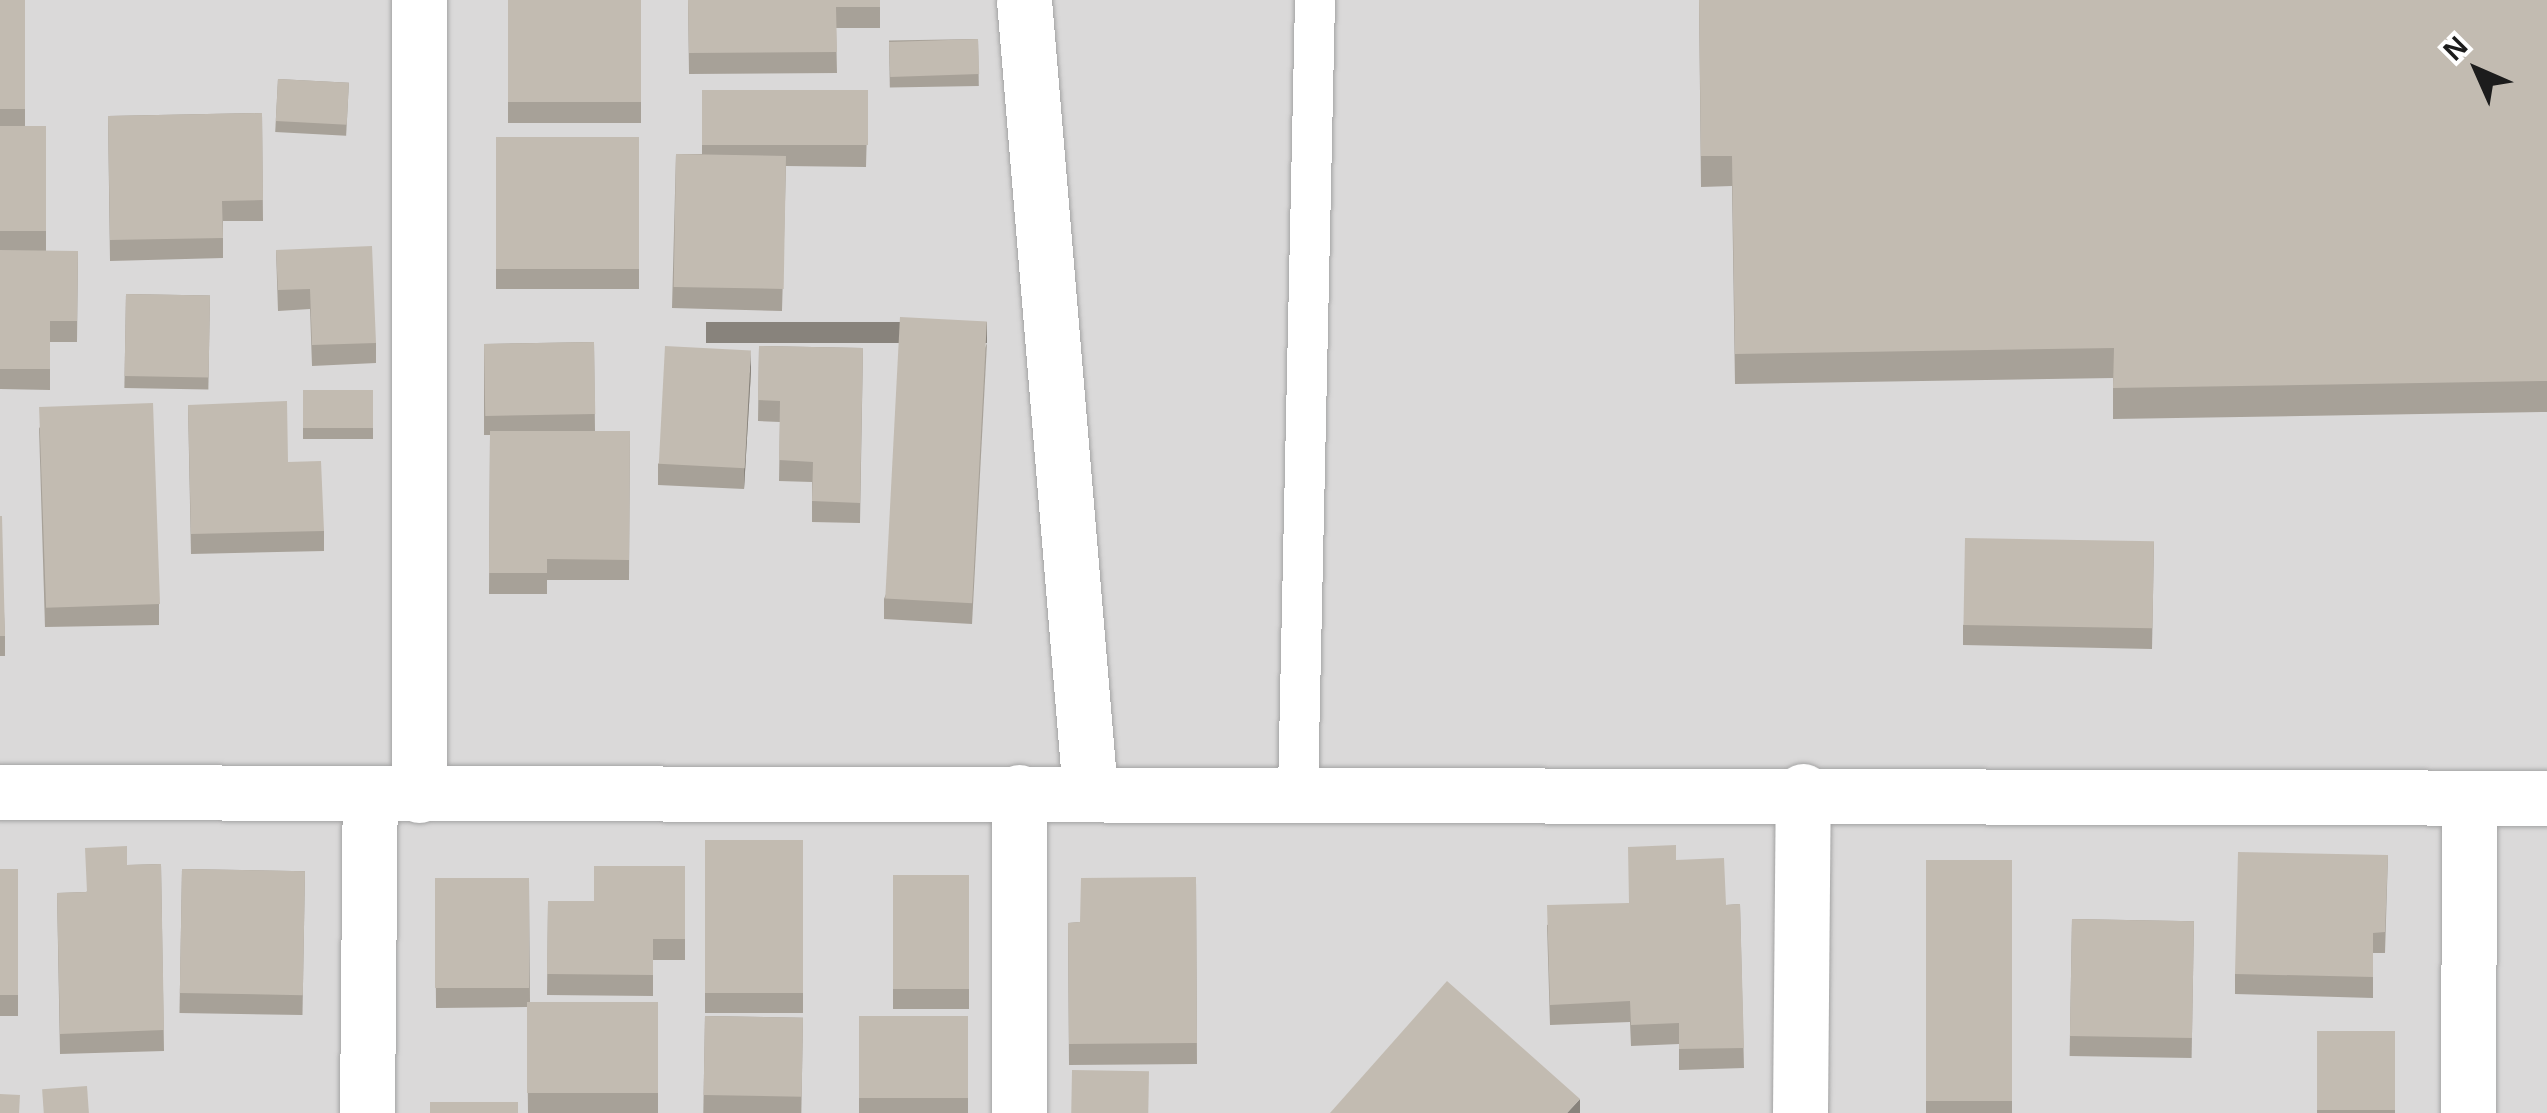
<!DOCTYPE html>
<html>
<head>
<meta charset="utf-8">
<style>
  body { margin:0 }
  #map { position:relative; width:2547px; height:1113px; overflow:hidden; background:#eeebe1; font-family:Helvetica,sans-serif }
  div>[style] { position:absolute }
  .residential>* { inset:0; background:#dad9d9; transform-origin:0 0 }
  .roads { filter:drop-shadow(0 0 2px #a3a3a3) drop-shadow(0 0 2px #a3a3a3) }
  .service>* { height:40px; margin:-20px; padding:0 20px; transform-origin:20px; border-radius:20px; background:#fff }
  .minor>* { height:55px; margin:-27.5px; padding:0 27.5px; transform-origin:27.5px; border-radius:27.5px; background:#fff }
  .wall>* { inset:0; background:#a7a198; transform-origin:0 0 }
  .shaded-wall>* { inset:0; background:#88837c; transform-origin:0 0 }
  .building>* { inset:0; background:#c2bbb1; transform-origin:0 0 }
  span { translate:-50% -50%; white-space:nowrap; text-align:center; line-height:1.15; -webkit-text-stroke:9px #fff; paint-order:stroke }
  .north { position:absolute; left:2427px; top:20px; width:100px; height:100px; -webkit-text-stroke:8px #fff; paint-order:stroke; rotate:315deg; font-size:28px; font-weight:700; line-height:40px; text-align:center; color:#1c1c1c }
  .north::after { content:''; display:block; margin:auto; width:35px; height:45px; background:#1c1c1c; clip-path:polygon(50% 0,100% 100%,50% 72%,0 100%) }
</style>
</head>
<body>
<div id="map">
  <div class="residential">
    <i style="left:0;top:0;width:2547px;height:1113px"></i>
  </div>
  <div class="roads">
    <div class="service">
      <i style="left:1298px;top:792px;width:792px;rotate:-88.77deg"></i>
    </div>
    <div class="minor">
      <i style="left:1024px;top:0;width:795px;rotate:85.24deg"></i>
      <i style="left:0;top:792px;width:2547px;rotate:0.13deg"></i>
      <i style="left:419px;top:795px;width:795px;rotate:-90deg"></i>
      <i style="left:367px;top:1113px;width:319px;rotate:-89.5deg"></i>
      <i style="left:1019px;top:1113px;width:321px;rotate:-90deg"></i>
      <i style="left:1800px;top:1113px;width:322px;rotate:-89.5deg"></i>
      <i style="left:2468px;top:1113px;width:315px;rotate:-89.8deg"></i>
    </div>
  </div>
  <div class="wall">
    <i style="clip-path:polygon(0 0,25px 0,25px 126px,46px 126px,46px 251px,78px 251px,77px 342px,50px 342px,50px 390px,0 389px)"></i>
    <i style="left:508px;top:0;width:133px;height:123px"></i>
    <i style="clip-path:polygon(688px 0,880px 0,880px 28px,836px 28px,837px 73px,689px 74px)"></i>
    <i style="clip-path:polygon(1699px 0,2547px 0,2547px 412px,2113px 419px,2113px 378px,1735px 384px,1732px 186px,1701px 187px)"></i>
    <i style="left:978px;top:39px;width:47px;height:89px;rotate:89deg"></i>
    <i style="left:278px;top:79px;width:71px;height:53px;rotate:3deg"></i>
    <i style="clip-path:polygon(702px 90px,868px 91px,866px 167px,786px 166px,782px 311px,672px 308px,676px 154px,702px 154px)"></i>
    <i style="clip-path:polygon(262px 113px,263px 221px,223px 221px,223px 258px,110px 261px,108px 116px)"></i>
    <i style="left:496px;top:137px;width:143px;height:152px"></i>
    <i style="clip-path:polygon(276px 250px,376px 343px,376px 363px,312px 366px,310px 309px,278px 311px)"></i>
    <i style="left:126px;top:294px;width:84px;height:94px;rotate:1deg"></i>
    <i style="clip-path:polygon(594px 342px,595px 431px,630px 431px,629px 580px,547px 580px,547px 594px,489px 594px,490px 435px,484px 435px,484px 344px)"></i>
    <i style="clip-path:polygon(987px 343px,972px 624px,884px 619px,884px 599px)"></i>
    <i style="clip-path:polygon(759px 346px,863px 348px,860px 523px,812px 522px,812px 482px,779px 481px,780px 422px,758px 421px)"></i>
    <i style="clip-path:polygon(751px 371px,744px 489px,658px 485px,658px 464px)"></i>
    <i style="left:373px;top:390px;width:49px;height:70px;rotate:90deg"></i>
    <i style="clip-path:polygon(188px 405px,288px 462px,324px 531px,324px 551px,191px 554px)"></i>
    <i style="clip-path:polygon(39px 427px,159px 604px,159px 625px,45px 627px)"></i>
    <i style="clip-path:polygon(0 516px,5px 636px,5px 656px,0 656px)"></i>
    <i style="clip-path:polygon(2154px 542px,2152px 649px,1963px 645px,1963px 625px)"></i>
    <i style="left:803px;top:840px;width:173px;height:98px;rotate:90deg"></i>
    <i style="clip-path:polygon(2388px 855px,2385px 953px,2373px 953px,2373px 998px,2235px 994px,2235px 974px)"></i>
    <i style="clip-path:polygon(1676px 860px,1726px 905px,1740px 904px,1744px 1068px,1679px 1070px,1679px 1044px,1631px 1046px,1630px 1022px,1550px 1025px,1547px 925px,1629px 903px)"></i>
    <i style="left:1926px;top:860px;width:86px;height:253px"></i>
    <i style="clip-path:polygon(161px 864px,164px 1051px,60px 1054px,57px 893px,86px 892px,127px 865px)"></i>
    <i style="clip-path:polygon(685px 866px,685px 960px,653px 960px,653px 996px,547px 995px,548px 901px,594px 901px)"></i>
    <i style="left:0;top:869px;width:18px;height:147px"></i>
    <i style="left:182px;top:869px;width:123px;height:144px;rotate:1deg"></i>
    <i style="left:893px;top:875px;width:76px;height:134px"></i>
    <i style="clip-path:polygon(1196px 877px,1197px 1064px,1069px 1065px,1068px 923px,1080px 922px)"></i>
    <i style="clip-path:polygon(435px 878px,529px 878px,530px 1002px,658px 1003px,658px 1113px,528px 1113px,527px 1007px,436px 1008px)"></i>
    <i style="left:2072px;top:919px;width:122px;height:137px;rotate:1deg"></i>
    <i style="left:705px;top:1016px;width:98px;height:97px;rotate:1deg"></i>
    <i style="left:859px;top:1016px;width:109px;height:97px"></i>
    <i style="left:2317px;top:1031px;width:78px;height:82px"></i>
  </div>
  <div class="shaded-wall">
    <i style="left:987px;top:322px;width:21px;height:281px;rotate:90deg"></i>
    <i style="clip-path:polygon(751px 350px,751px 371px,744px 489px,744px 468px)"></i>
    <i style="clip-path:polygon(1580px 1099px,1580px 1113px,1567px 1113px)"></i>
  </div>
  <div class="building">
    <i style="left:0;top:0;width:25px;height:109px"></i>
    <i style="left:508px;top:0;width:133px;height:102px"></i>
    <i style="clip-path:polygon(688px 0,880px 0,880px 7px,836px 7px,837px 52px,689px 53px)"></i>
    <i style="clip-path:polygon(1699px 0,2547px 0,2547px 381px,2113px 388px,2114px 348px,1735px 354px,1732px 156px,1701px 156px)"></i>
    <i style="left:978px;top:39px;width:35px;height:89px;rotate:88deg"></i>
    <i style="left:278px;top:79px;width:71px;height:42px;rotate:3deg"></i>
    <i style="left:702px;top:90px;width:166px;height:55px"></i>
    <i style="clip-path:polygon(262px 113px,263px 200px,222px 201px,223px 238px,110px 240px,108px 116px)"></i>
    <i style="left:0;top:126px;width:46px;height:105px"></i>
    <i style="left:496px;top:137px;width:143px;height:132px"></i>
    <i style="left:676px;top:154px;width:110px;height:133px;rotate:1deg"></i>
    <i style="clip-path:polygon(372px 246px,376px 343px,312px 345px,310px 289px,278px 290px,276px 250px)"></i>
    <i style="clip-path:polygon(0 250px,78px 251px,77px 321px,50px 321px,50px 369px,0 369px)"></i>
    <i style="left:126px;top:294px;width:84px;height:82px;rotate:1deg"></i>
    <i style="left:900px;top:317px;width:87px;height:282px;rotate:3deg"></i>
    <i style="left:594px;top:342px;width:72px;height:110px;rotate:89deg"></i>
    <i style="left:665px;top:346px;width:86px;height:118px;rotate:3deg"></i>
    <i style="clip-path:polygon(759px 346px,863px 348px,860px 503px,812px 501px,813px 462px,779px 460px,780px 401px,758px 400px)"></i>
    <i style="left:373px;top:390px;width:38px;height:70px;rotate:90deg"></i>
    <i style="clip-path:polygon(287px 401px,288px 462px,321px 461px,324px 531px,191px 534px,188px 405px)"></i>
    <i style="left:153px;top:403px;width:201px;height:114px;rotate:88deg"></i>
    <i style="clip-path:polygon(490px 431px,630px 431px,629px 560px,547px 559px,547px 573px,489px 573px)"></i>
    <i style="clip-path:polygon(0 516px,2px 516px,5px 636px,0 636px)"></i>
    <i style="left:1965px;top:538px;width:189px;height:87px;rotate:1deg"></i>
    <i style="left:803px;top:840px;width:153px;height:98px;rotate:90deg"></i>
    <i style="clip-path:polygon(1676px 845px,1676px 860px,1724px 858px,1726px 905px,1740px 904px,1744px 1048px,1679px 1049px,1679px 1023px,1631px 1025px,1630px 1001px,1550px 1005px,1547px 905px,1629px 903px,1628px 847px)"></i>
    <i style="clip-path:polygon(127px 846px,127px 865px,161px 864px,164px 1030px,60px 1034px,57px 893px,87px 892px,85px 848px)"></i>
    <i style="clip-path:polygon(2238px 852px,2388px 855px,2385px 932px,2373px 933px,2373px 977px,2235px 974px)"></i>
    <i style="left:1926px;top:860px;width:86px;height:241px"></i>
    <i style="clip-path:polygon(594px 866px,685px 866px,685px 939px,653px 939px,653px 975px,547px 974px,548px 901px,594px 901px)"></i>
    <i style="left:0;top:869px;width:18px;height:126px"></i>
    <i style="left:182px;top:869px;width:123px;height:124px;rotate:1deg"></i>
    <i style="left:893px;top:875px;width:76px;height:114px"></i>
    <i style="clip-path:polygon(1196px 877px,1197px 1043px,1069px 1044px,1068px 923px,1080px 922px,1081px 878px)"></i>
    <i style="left:435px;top:878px;width:94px;height:110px"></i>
    <i style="left:2072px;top:919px;width:122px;height:117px;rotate:1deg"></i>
    <i style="clip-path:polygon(1447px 981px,1580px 1099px,1567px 1113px,1330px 1113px)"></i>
    <i style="left:527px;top:1002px;width:131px;height:91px"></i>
    <i style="left:705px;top:1016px;width:98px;height:79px;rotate:1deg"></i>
    <i style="left:859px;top:1016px;width:109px;height:82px"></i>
    <i style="left:2317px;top:1031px;width:78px;height:79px"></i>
    <i style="left:1072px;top:1070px;width:77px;height:43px;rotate:1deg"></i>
    <i style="left:87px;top:1086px;width:27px;height:45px;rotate:86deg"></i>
    <i style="left:0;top:1094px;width:20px;height:19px;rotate:3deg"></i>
    <i style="left:430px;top:1102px;width:88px;height:11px"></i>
  </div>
  <div class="north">N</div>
</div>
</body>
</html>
